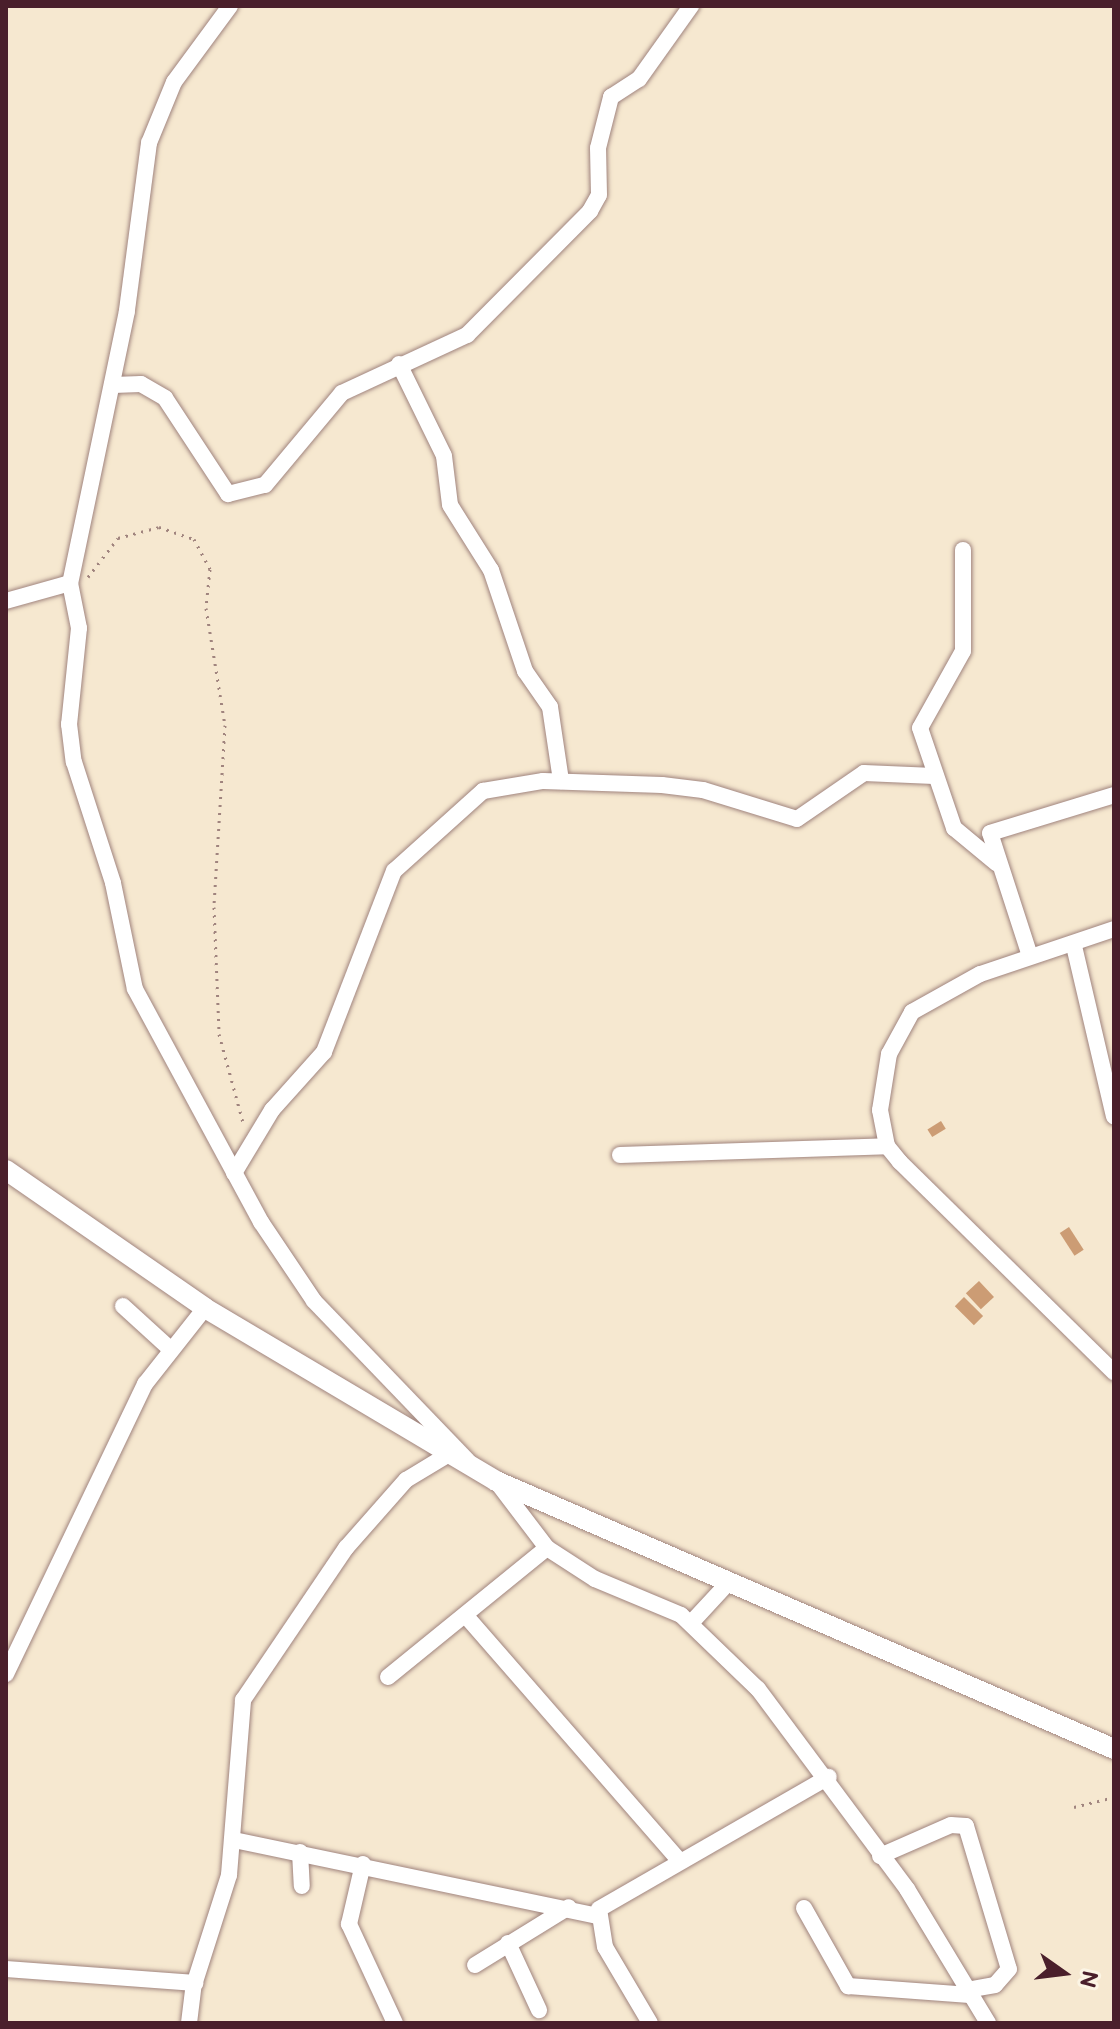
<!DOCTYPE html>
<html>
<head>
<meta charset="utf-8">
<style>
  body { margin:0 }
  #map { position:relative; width:1120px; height:2029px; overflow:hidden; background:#f6e8d0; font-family:"Balsamiq Sans",sans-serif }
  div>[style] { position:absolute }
  .building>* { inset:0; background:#cc9c74; transform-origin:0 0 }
  .path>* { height:3px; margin-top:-1.5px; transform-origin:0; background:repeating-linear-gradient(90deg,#a0847e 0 2px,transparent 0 8px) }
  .roads { filter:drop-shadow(0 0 2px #a0847e) drop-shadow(0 0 2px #a0847e) }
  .minor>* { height:16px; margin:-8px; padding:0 8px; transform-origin:8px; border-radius:8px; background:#fff }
  .tertiary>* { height:20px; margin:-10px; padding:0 10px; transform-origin:10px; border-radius:10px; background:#fff }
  span { translate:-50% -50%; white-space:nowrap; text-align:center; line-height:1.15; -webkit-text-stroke:7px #fcf5e5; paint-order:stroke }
  .frame { position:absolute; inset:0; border:8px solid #4a1f2b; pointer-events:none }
  .north { position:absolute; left:1024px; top:1933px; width:80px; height:80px; -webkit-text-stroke:6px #fcf5e5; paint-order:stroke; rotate:104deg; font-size:22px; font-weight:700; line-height:32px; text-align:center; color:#4a1f2b }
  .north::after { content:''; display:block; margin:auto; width:28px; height:36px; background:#4a1f2b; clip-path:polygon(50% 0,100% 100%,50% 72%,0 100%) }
</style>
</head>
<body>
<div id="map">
  <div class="building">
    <i style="left:941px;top:1121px;width:9px;height:16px;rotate:58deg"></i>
    <i style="left:1069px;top:1227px;width:27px;height:11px;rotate:57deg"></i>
    <i style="left:979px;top:1281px;width:22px;height:18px;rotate:47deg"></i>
    <i style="left:964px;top:1297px;width:27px;height:13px;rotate:45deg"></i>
  </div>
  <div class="path">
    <i style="left:88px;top:577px;width:49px;rotate:-52.4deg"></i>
    <i style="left:118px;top:538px;width:42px;rotate:-15deg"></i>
    <i style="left:159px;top:527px;width:37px;rotate:19deg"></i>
    <i style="left:194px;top:539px;width:34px;rotate:62deg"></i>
    <i style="left:210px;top:569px;width:39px;rotate:96deg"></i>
    <i style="left:206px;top:608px;width:119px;rotate:80.8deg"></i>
    <i style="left:225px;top:725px;width:182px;rotate:93.5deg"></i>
    <i style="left:214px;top:907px;width:127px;rotate:87.7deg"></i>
    <i style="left:219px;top:1034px;width:95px;rotate:74.8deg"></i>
    <i style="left:1074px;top:1807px;width:41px;rotate:-14deg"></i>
  </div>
  <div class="roads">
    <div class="minor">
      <i style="left:230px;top:6px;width:94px;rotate:126.4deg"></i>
      <i style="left:174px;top:82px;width:66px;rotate:112.3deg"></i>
      <i style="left:149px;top:143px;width:169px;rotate:97.5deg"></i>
      <i style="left:127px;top:311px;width:278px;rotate:101.8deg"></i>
      <i style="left:70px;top:583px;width:46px;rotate:78.7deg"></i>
      <i style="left:79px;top:628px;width:97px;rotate:95.9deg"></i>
      <i style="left:69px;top:724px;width:38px;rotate:83deg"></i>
      <i style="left:74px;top:762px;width:127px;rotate:72.1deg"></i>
      <i style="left:113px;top:883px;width:108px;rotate:78.3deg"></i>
      <i style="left:135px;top:989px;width:265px;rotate:61.6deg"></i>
      <i style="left:261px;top:1222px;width:95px;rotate:56.1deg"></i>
      <i style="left:314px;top:1301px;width:221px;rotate:46.1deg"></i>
      <i style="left:399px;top:364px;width:102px;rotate:63.9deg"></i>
      <i style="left:444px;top:456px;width:49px;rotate:83deg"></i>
      <i style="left:450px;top:505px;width:77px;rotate:57.8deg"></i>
      <i style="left:491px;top:570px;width:107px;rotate:71.4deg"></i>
      <i style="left:525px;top:671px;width:44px;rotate:55.2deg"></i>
      <i style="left:550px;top:707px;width:75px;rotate:81.5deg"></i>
      <i style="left:113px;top:385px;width:28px;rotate:-2deg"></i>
      <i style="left:141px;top:384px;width:28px;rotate:30deg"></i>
      <i style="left:165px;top:398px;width:115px;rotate:56.7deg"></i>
      <i style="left:228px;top:494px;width:38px;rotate:-14deg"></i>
      <i style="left:265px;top:485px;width:120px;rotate:-50.1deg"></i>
      <i style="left:342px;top:393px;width:138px;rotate:-24.9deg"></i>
      <i style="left:467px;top:335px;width:175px;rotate:-45.2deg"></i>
      <i style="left:590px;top:211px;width:18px;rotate:-61deg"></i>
      <i style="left:599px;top:195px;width:47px;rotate:-91.2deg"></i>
      <i style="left:598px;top:148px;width:53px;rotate:-75.7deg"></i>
      <i style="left:611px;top:97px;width:33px;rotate:-33deg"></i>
      <i style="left:639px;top:79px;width:90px;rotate:-54.5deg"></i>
      <i style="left:963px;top:550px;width:101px;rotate:90deg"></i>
      <i style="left:963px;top:651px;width:88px;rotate:119.2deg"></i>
      <i style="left:920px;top:728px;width:106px;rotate:71.2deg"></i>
      <i style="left:954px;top:828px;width:55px;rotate:39.8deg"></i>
      <i style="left:6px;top:601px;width:66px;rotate:-15.7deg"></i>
      <i style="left:1114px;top:929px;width:141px;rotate:161.4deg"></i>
      <i style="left:980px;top:974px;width:78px;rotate:150.8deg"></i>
      <i style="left:912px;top:1012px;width:48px;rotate:118.7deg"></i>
      <i style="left:889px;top:1054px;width:57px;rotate:99.1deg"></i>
      <i style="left:880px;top:1110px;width:37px;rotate:79deg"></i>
      <i style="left:887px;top:1146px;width:21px;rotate:51deg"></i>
      <i style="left:900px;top:1162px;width:300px;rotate:44.5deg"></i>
      <i style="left:1074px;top:946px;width:175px;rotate:76.8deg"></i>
      <i style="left:1030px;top:956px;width:129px;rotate:-108deg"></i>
      <i style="left:990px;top:833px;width:130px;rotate:-17deg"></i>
      <i style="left:620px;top:1155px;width:267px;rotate:-1.9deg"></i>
      <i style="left:234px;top:1173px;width:74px;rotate:-58.9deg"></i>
      <i style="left:272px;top:1110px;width:78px;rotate:-48.1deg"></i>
      <i style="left:324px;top:1052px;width:194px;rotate:-68.9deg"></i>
      <i style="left:394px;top:871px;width:120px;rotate:-42deg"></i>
      <i style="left:483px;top:791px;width:61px;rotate:-9.5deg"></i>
      <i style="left:543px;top:781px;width:119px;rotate:1.9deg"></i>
      <i style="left:662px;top:785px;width:41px;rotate:7deg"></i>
      <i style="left:703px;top:790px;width:98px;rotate:17.1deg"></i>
      <i style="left:797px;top:819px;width:81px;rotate:-34.5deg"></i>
      <i style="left:864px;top:773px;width:70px;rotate:2.5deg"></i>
      <i style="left:123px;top:1306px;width:62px;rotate:42.4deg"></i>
      <i style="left:496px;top:1481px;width:84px;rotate:52.7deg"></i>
      <i style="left:547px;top:1548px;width:57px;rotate:32.9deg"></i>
      <i style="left:595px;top:1579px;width:93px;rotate:22.7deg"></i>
      <i style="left:681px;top:1615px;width:107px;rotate:43.9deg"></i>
      <i style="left:758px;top:1689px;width:249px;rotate:53.3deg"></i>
      <i style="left:907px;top:1889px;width:157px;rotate:58.8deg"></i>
      <i style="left:466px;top:1616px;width:325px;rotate:48.9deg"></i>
      <i style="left:691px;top:1623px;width:54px;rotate:-47.2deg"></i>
      <i style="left:6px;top:1674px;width:322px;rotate:-64.4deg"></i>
      <i style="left:145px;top:1384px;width:97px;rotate:-51.7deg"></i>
      <i style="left:388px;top:1677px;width:205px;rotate:-39.1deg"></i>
      <i style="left:234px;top:1840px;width:371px;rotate:11.8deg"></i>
      <i style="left:300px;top:1852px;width:34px;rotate:87deg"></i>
      <i style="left:880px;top:1856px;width:77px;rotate:-23.6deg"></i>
      <i style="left:951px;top:1825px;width:15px;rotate:4deg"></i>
      <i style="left:966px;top:1826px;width:149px;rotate:73.3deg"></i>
      <i style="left:1009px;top:1969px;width:21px;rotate:131deg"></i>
      <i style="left:995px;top:1985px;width:28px;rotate:170deg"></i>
      <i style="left:363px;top:1864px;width:62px;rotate:103.1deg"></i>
      <i style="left:349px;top:1924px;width:109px;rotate:65.1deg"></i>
      <i style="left:804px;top:1908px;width:90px;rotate:60.6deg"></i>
      <i style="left:848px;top:1986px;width:122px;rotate:4.2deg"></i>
      <i style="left:508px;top:1943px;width:74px;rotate:65.2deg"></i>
      <i style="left:475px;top:1965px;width:110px;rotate:-31.7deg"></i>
      <i style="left:6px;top:1969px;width:190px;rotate:4.2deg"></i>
      <i style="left:189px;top:2023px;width:35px;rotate:-83deg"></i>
      <i style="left:193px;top:1988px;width:119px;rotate:-72.3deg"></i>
      <i style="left:229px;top:1875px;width:176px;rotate:-85.4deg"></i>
      <i style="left:243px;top:1700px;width:184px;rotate:-55.9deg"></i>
      <i style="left:346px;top:1548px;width:91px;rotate:-48.6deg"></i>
      <i style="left:406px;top:1480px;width:50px;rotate:-31.2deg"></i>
      <i style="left:650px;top:2023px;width:88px;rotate:-120.6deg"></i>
      <i style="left:605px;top:1947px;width:38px;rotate:-99deg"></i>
      <i style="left:599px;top:1909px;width:265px;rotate:-29.9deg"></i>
    </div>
    <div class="tertiary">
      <i style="left:6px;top:1170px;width:242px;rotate:34.7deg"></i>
      <i style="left:205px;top:1308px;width:339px;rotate:30.7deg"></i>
      <i style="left:496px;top:1481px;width:674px;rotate:23.44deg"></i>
    </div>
  </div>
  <div class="frame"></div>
  <div class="north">N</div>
</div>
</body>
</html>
